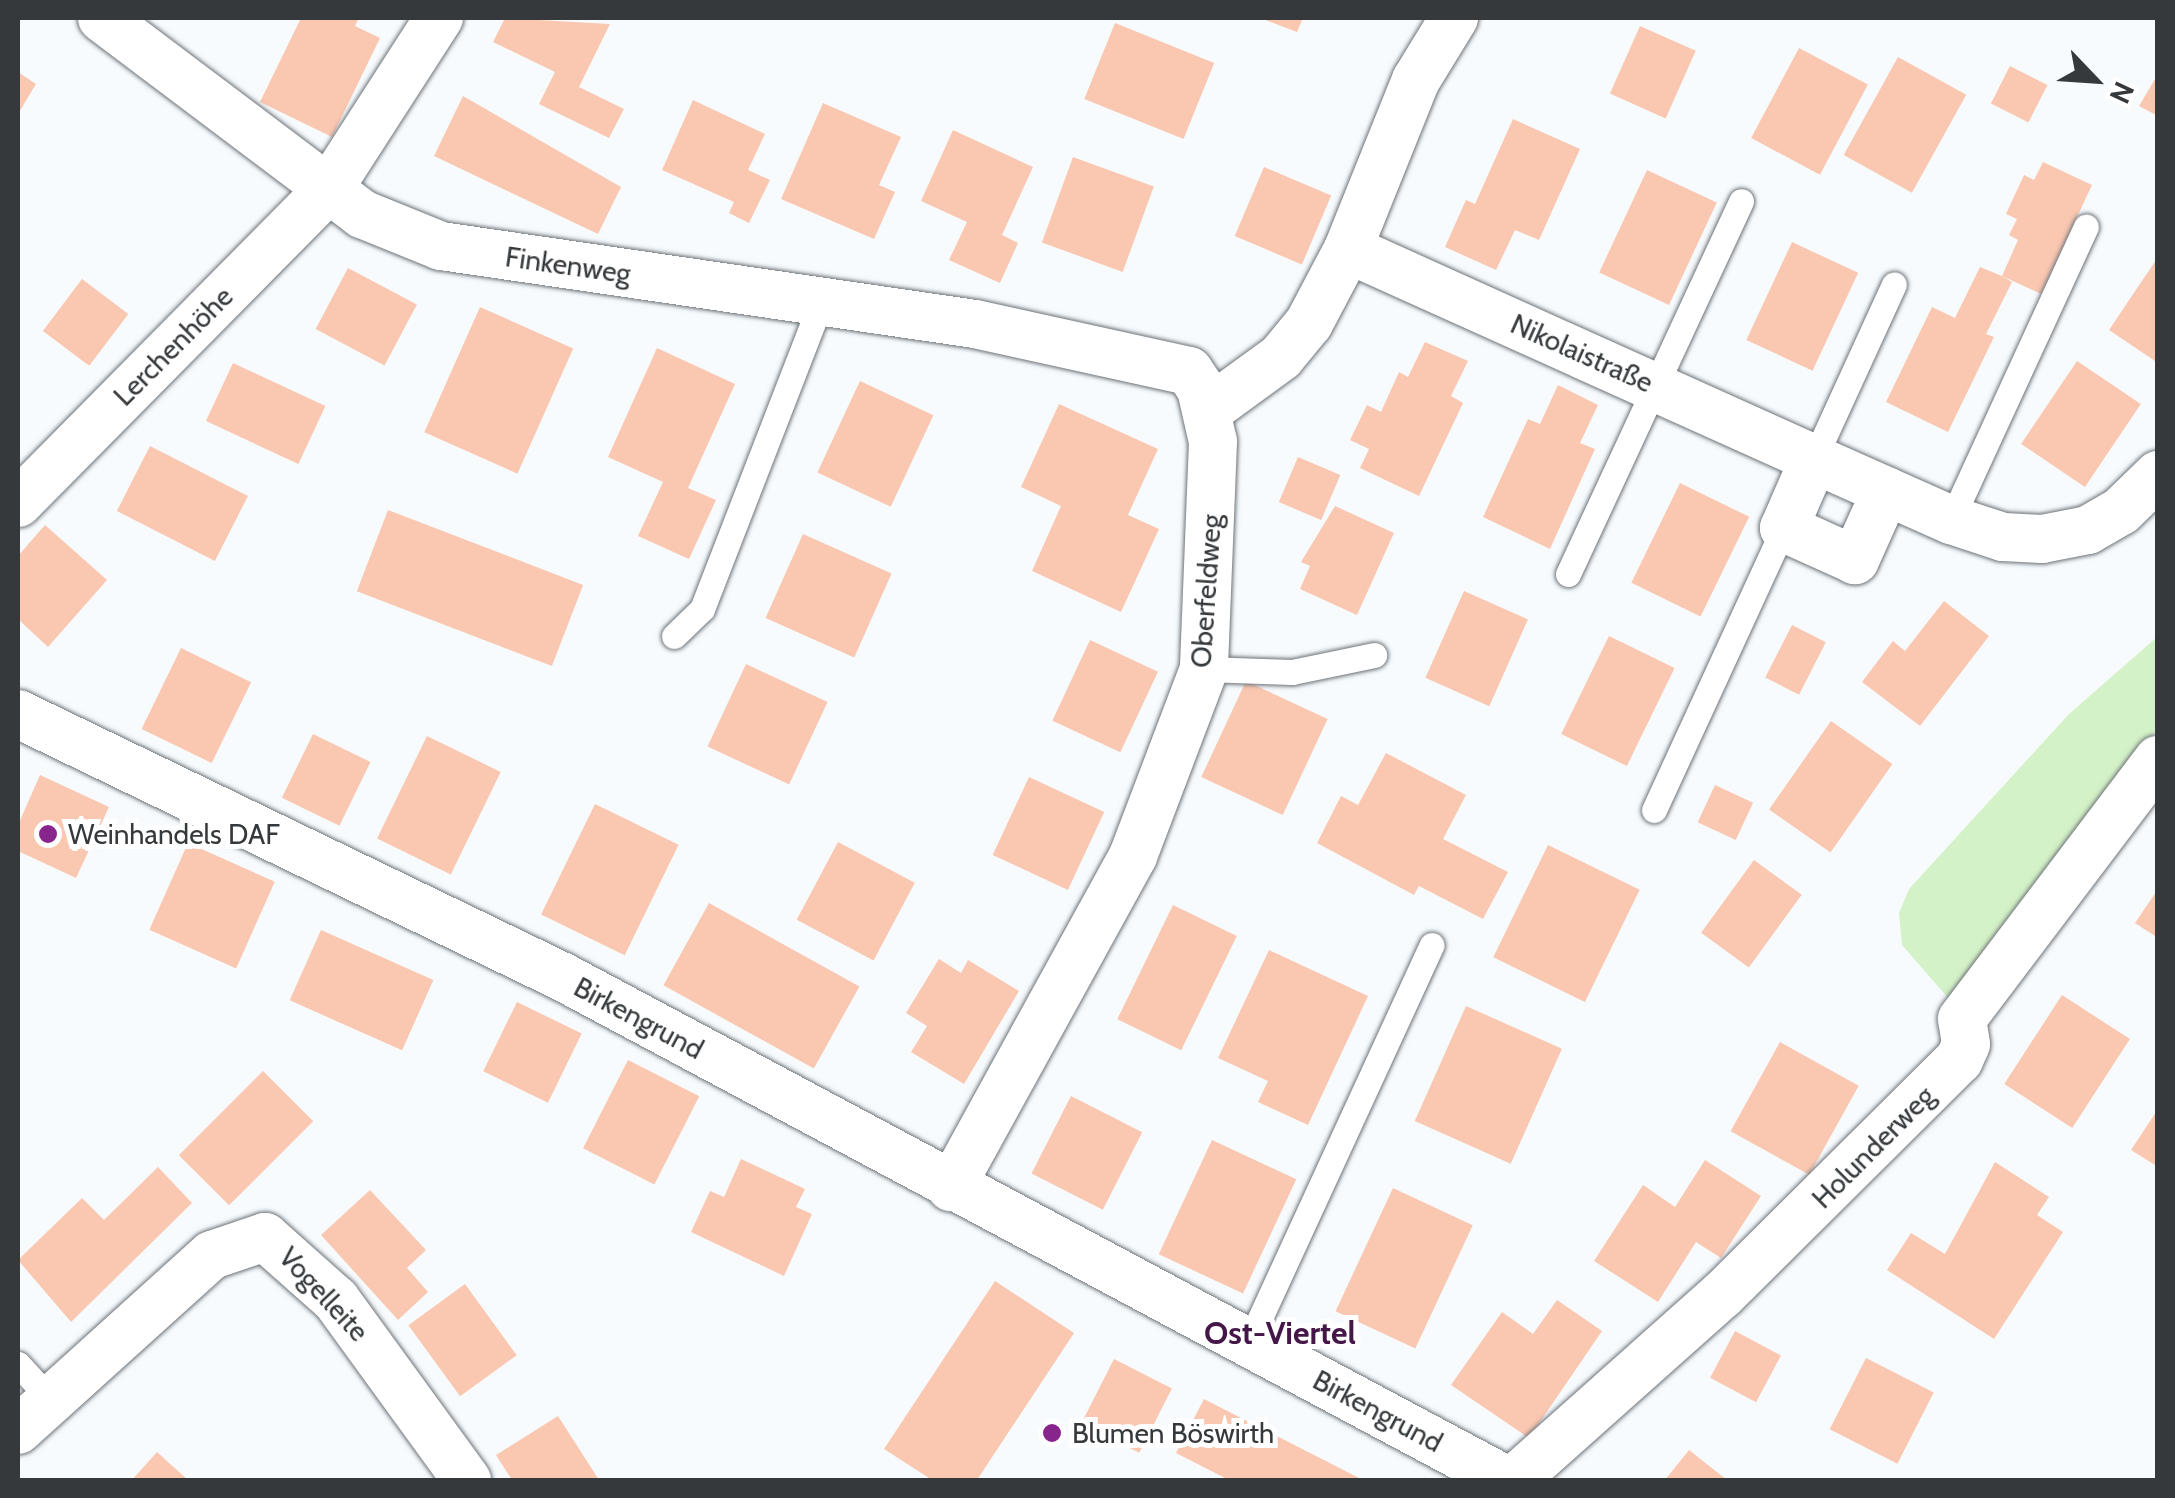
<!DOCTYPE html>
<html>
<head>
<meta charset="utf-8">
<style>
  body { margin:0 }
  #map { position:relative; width:2175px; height:1498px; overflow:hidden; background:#f7fbfe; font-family:Cabin,sans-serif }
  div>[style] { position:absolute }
  .green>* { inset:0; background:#d4f2c7 }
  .building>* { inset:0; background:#fac7b1; transform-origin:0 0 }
  .roads { filter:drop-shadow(0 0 2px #6d7378) drop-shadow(0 0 2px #6d7378) }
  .service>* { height:25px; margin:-12.5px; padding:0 12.5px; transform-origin:12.5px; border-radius:12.5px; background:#fff }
  .minor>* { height:48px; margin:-24px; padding:0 24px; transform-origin:24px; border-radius:24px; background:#fff }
  .dots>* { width:28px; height:28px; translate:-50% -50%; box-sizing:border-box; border:5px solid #fff; border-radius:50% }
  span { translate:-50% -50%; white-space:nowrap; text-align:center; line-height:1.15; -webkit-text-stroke:10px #fff; paint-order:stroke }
  .street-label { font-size:28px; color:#36393b }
  .poi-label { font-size:28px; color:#36393b }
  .left { translate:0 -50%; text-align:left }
  .quarter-label { font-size:32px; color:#451648; font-weight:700 }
  .frame { position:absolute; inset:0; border:20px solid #36393b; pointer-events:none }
  .north { position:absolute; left:2045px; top:30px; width:100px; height:100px; -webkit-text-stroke:8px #fff; paint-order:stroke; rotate:115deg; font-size:28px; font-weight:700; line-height:40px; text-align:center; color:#36393b }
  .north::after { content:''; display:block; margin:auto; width:35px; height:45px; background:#36393b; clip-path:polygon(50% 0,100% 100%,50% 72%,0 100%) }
</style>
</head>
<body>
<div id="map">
  <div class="green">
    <i style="clip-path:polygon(2157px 637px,2157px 729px,1949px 999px,1902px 945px,1899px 913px,1909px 889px,2069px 714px)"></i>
  </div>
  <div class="building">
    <i style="clip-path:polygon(301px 18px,359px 18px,355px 26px,380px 38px,332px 137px,260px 102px)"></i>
    <i style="clip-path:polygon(505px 18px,610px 24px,579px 87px,624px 109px,609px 138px,539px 104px,555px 72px,493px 42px)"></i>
    <i style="clip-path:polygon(1260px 18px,1303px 18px,1297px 32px)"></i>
    <i style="left:1115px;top:23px;width:107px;height:82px;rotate:22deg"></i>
    <i style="left:1640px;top:26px;width:61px;height:74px;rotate:24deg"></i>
    <i style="left:1799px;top:48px;width:78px;height:102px;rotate:28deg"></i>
    <i style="left:1898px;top:57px;width:78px;height:112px;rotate:29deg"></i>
    <i style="left:2010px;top:66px;width:42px;height:42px;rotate:27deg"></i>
    <i style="clip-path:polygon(18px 72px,36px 84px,18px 114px)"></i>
    <i style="clip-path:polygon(2158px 74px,2158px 116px,2139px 106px)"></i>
    <i style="clip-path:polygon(463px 96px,621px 187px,598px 234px,434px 156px)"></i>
    <i style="clip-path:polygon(693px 100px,765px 134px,748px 170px,770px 180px,749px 223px,729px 213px,734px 202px,662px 170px)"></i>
    <i style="clip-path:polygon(823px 103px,901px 137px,879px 185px,895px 192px,874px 239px,781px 199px)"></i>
    <i style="clip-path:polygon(1513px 119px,1580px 149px,1539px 240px,1515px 230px,1496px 270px,1445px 247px,1466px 200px,1475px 204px)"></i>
    <i style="clip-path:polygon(953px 130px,1033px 167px,1002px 235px,1018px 243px,1000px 283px,949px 260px,967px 222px,921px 201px)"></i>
    <i style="left:1073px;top:157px;width:86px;height:91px;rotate:20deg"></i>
    <i style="clip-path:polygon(2043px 162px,2092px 185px,2041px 294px,2002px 276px,2012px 282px,1986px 334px,1994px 337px,1948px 432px,1886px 402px,1932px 307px,1955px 318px,1980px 267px,2002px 276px,2018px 240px,2009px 235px,2017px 219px,2006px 214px,2024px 175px,2034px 180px)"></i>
    <i style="left:1264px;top:167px;width:73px;height:75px;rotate:23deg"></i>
    <i style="left:1647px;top:170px;width:77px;height:113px;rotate:25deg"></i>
    <i style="left:1792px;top:242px;width:73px;height:108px;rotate:25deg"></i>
    <i style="clip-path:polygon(2158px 257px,2158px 363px,2109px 330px)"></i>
    <i style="left:348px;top:268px;width:78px;height:69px;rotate:28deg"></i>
    <i style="left:82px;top:279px;width:58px;height:65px;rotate:37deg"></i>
    <i style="left:480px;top:307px;width:102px;height:137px;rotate:24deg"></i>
    <i style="clip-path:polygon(1425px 342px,1468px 361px,1451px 396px,1463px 403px,1419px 496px,1360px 468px,1369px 449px,1350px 440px,1367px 405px,1381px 412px,1399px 372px,1408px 377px)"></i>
    <i style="clip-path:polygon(657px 348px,735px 384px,688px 488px,716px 500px,689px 559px,638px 536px,663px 482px,608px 457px)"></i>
    <i style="left:2077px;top:361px;width:77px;height:100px;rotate:34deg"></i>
    <i style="left:233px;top:363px;width:102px;height:64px;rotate:25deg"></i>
    <i style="left:860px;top:381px;width:81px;height:101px;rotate:25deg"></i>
    <i style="clip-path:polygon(1558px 385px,1598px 405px,1580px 443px,1595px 449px,1550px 549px,1483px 517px,1528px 419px,1540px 424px)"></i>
    <i style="clip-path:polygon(1059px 404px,1158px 449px,1128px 515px,1159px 529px,1121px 612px,1032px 571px,1061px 506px,1021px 487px)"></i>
    <i style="left:150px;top:446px;width:110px;height:73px;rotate:27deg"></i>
    <i style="left:1298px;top:457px;width:46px;height:49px;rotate:23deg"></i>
    <i style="left:1680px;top:483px;width:77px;height:111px;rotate:26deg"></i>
    <i style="clip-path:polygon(1335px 506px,1394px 533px,1357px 615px,1300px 589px,1310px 566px,1301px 562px)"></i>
    <i style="left:388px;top:510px;width:209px;height:87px;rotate:21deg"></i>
    <i style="clip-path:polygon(45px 525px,107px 580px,48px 647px,18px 619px,18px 556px)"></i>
    <i style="left:803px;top:534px;width:97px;height:92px;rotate:24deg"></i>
    <i style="left:1464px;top:591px;width:70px;height:95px;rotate:24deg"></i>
    <i style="clip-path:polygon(1944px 601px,1989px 636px,1920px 726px,1862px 682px,1893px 641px,1905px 651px)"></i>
    <i style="left:1792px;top:625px;width:38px;height:59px;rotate:27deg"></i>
    <i style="left:1609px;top:636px;width:73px;height:109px;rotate:26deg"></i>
    <i style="left:1090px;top:640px;width:75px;height:89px;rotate:25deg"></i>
    <i style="left:181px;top:648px;width:78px;height:90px;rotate:26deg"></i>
    <i style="left:746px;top:664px;width:90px;height:91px;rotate:25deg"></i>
    <i style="left:1246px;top:681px;width:90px;height:106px;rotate:25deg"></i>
    <i style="left:1831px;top:721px;width:75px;height:108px;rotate:35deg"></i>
    <i style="left:313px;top:734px;width:64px;height:71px;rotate:26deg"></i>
    <i style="left:427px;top:736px;width:82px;height:114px;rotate:26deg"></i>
    <i style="clip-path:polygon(1386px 753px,1466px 795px,1443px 839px,1508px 872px,1483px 919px,1419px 886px,1414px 895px,1317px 843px,1341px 796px,1358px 805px)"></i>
    <i style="clip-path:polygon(40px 775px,109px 807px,76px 878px,18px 851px,18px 825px)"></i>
    <i style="left:1029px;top:777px;width:83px;height:86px;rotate:25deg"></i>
    <i style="left:1715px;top:785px;width:42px;height:41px;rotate:25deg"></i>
    <i style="left:595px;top:804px;width:93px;height:123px;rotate:26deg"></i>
    <i style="left:838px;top:842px;width:87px;height:88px;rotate:28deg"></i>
    <i style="left:188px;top:843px;width:95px;height:95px;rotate:24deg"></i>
    <i style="left:1548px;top:845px;width:102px;height:125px;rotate:26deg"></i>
    <i style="left:1754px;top:860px;width:59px;height:90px;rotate:36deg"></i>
    <i style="clip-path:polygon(2158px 889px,2158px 938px,2135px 923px)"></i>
    <i style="left:709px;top:903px;width:172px;height:94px;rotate:29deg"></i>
    <i style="left:1173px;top:905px;width:71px;height:127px;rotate:26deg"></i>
    <i style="left:321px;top:930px;width:123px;height:77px;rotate:24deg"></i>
    <i style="clip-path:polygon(1269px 950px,1368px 996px,1308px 1125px,1258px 1102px,1268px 1081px,1218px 1058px)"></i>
    <i style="clip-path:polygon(939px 959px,961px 973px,968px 960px,1019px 991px,964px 1084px,911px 1052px,927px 1026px,906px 1013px)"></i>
    <i style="left:2062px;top:995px;width:81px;height:106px;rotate:33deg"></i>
    <i style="left:517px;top:1002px;width:72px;height:77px;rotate:26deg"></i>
    <i style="left:1466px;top:1006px;width:105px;height:126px;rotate:24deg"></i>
    <i style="left:1780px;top:1042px;width:90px;height:102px;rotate:29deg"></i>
    <i style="left:628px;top:1060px;width:80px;height:99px;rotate:27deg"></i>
    <i style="left:263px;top:1071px;width:71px;height:119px;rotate:45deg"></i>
    <i style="left:1071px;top:1096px;width:80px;height:87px;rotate:27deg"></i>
    <i style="clip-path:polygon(2158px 1109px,2158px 1167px,2131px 1150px)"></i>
    <i style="left:1212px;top:1140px;width:93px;height:126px;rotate:25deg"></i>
    <i style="clip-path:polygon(741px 1159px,805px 1189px,796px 1207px,812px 1214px,784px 1276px,691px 1232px,710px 1191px,724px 1197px)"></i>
    <i style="clip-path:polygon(1705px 1160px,1761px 1196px,1721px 1258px,1696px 1242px,1658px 1302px,1594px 1261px,1643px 1185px,1675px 1207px)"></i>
    <i style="clip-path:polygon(1995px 1162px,2049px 1197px,2037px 1215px,2063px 1232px,1994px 1339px,1887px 1270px,1911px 1233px,1945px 1254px)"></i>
    <i style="clip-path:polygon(158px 1167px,192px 1203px,71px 1322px,18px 1260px,82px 1198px,104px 1220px)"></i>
    <i style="left:1393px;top:1188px;width:88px;height:136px;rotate:25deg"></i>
    <i style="clip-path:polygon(370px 1190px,426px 1250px,407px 1268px,428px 1292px,398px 1320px,321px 1235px)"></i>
    <i style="clip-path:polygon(995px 1281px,1074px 1333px,977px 1480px,932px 1480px,884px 1449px)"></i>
    <i style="left:465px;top:1284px;width:88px;height:70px;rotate:54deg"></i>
    <i style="clip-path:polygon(1557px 1300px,1602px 1331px,1529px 1438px,1451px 1385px,1502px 1312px,1533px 1334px)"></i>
    <i style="left:1735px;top:1331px;width:52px;height:53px;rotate:28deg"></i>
    <i style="left:1866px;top:1358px;width:76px;height:80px;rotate:27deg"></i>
    <i style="left:1114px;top:1359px;width:65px;height:72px;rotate:27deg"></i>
    <i style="clip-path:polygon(1204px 1399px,1363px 1480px,1229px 1480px,1176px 1453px)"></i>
    <i style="clip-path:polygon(558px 1416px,599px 1480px,512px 1480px,496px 1455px)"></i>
    <i style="clip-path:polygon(1689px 1450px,1727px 1480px,1665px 1480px)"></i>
    <i style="clip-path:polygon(157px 1452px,188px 1480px,132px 1480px)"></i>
  </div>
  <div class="roads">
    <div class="service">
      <i style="left:1814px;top:459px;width:192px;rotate:-65.4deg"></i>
      <i style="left:1951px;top:520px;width:323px;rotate:-65.3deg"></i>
      <i style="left:1568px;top:574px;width:411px;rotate:-65.1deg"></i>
      <i style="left:674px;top:636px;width:39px;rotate:-44deg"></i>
      <i style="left:702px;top:609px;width:332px;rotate:-68.8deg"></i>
      <i style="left:1204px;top:669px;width:88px;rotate:2deg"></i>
      <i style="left:1292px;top:672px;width:84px;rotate:-11.7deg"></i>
      <i style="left:1654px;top:810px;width:311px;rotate:-65.3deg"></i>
      <i style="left:1249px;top:1342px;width:437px;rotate:-65.3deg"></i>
      <i style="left:18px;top:1364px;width:46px;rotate:47.6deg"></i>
    </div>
    <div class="minor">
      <i style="left:102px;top:18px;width:326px;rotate:37deg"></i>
      <i style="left:362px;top:214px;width:85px;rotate:22.1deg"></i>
      <i style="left:441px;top:246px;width:540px;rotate:8.31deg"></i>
      <i style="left:975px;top:324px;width:219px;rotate:12.4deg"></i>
      <i style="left:1189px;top:371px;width:22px;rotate:56deg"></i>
      <i style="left:1201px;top:389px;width:54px;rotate:77.2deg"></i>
      <i style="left:1213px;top:442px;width:227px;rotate:92.3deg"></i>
      <i style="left:1204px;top:669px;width:200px;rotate:110.8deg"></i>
      <i style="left:1133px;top:856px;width:378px;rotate:118.8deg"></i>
      <i style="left:1348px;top:249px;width:511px;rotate:24.26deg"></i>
      <i style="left:1207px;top:411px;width:92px;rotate:-36.1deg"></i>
      <i style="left:1281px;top:357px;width:44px;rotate:-50.5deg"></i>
      <i style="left:1309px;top:323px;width:84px;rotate:-62.2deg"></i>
      <i style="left:1348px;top:249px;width:182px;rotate:-68.1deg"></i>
      <i style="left:1416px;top:80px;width:73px;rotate:-58.5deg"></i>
      <i style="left:1886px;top:491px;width:76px;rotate:114.2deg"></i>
      <i style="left:1855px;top:560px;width:78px;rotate:-155.7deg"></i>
      <i style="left:1784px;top:528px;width:75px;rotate:-66.5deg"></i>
      <i style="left:1814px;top:459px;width:150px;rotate:24deg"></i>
      <i style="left:1951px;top:520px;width:55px;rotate:18.1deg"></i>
      <i style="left:2003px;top:537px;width:39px;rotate:3deg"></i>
      <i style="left:2042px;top:539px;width:47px;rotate:-11.1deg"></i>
      <i style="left:2088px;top:530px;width:38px;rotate:-30deg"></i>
      <i style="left:2121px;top:511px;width:52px;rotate:-44.2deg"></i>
      <i style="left:18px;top:503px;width:441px;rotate:-45.3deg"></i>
      <i style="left:328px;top:190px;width:205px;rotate:-57.2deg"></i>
      <i style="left:18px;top:714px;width:605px;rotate:25.76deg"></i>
      <i style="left:563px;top:977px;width:1069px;rotate:28.08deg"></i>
      <i style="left:18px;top:1430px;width:261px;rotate:-42.1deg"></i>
      <i style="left:212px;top:1255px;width:56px;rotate:-18.8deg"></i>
      <i style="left:265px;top:1237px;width:95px;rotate:41.6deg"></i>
      <i style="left:336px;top:1300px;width:223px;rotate:54deg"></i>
      <i style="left:1514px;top:1480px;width:278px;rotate:-41.7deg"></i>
      <i style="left:1722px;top:1295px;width:334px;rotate:-44.8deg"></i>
      <i style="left:1959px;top:1060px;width:17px;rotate:-66deg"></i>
      <i style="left:1966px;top:1044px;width:25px;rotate:-99deg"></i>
      <i style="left:1962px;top:1019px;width:325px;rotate:-52.9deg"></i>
    </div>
  </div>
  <div class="dots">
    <i style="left:48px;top:834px;background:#88258d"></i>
    <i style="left:1052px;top:1433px;background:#88258d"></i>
  </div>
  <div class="street-label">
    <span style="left:568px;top:265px;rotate:8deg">Finkenweg</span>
    <span style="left:173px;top:346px;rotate:-45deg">Lerchenhöhe</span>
    <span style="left:1582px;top:353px;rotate:24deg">Nikolaistraße</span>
    <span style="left:1206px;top:591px;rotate:-86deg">Oberfeldweg</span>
    <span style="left:639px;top:1018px;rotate:28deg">Birkengrund</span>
    <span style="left:1873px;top:1147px;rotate:-45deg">Holunderweg</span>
    <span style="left:324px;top:1294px;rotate:47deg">Vogelleite</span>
    <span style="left:1378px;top:1411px;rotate:28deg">Birkengrund</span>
  </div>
  <div class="poi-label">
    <span class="left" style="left:68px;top:834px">Weinhandels DAF</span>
    <span class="left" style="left:1072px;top:1433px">Blumen Böswirth</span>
  </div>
  <div class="quarter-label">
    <span style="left:1280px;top:1333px">Ost-Viertel</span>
  </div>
  <div class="frame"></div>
  <div class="north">N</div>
</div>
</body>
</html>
